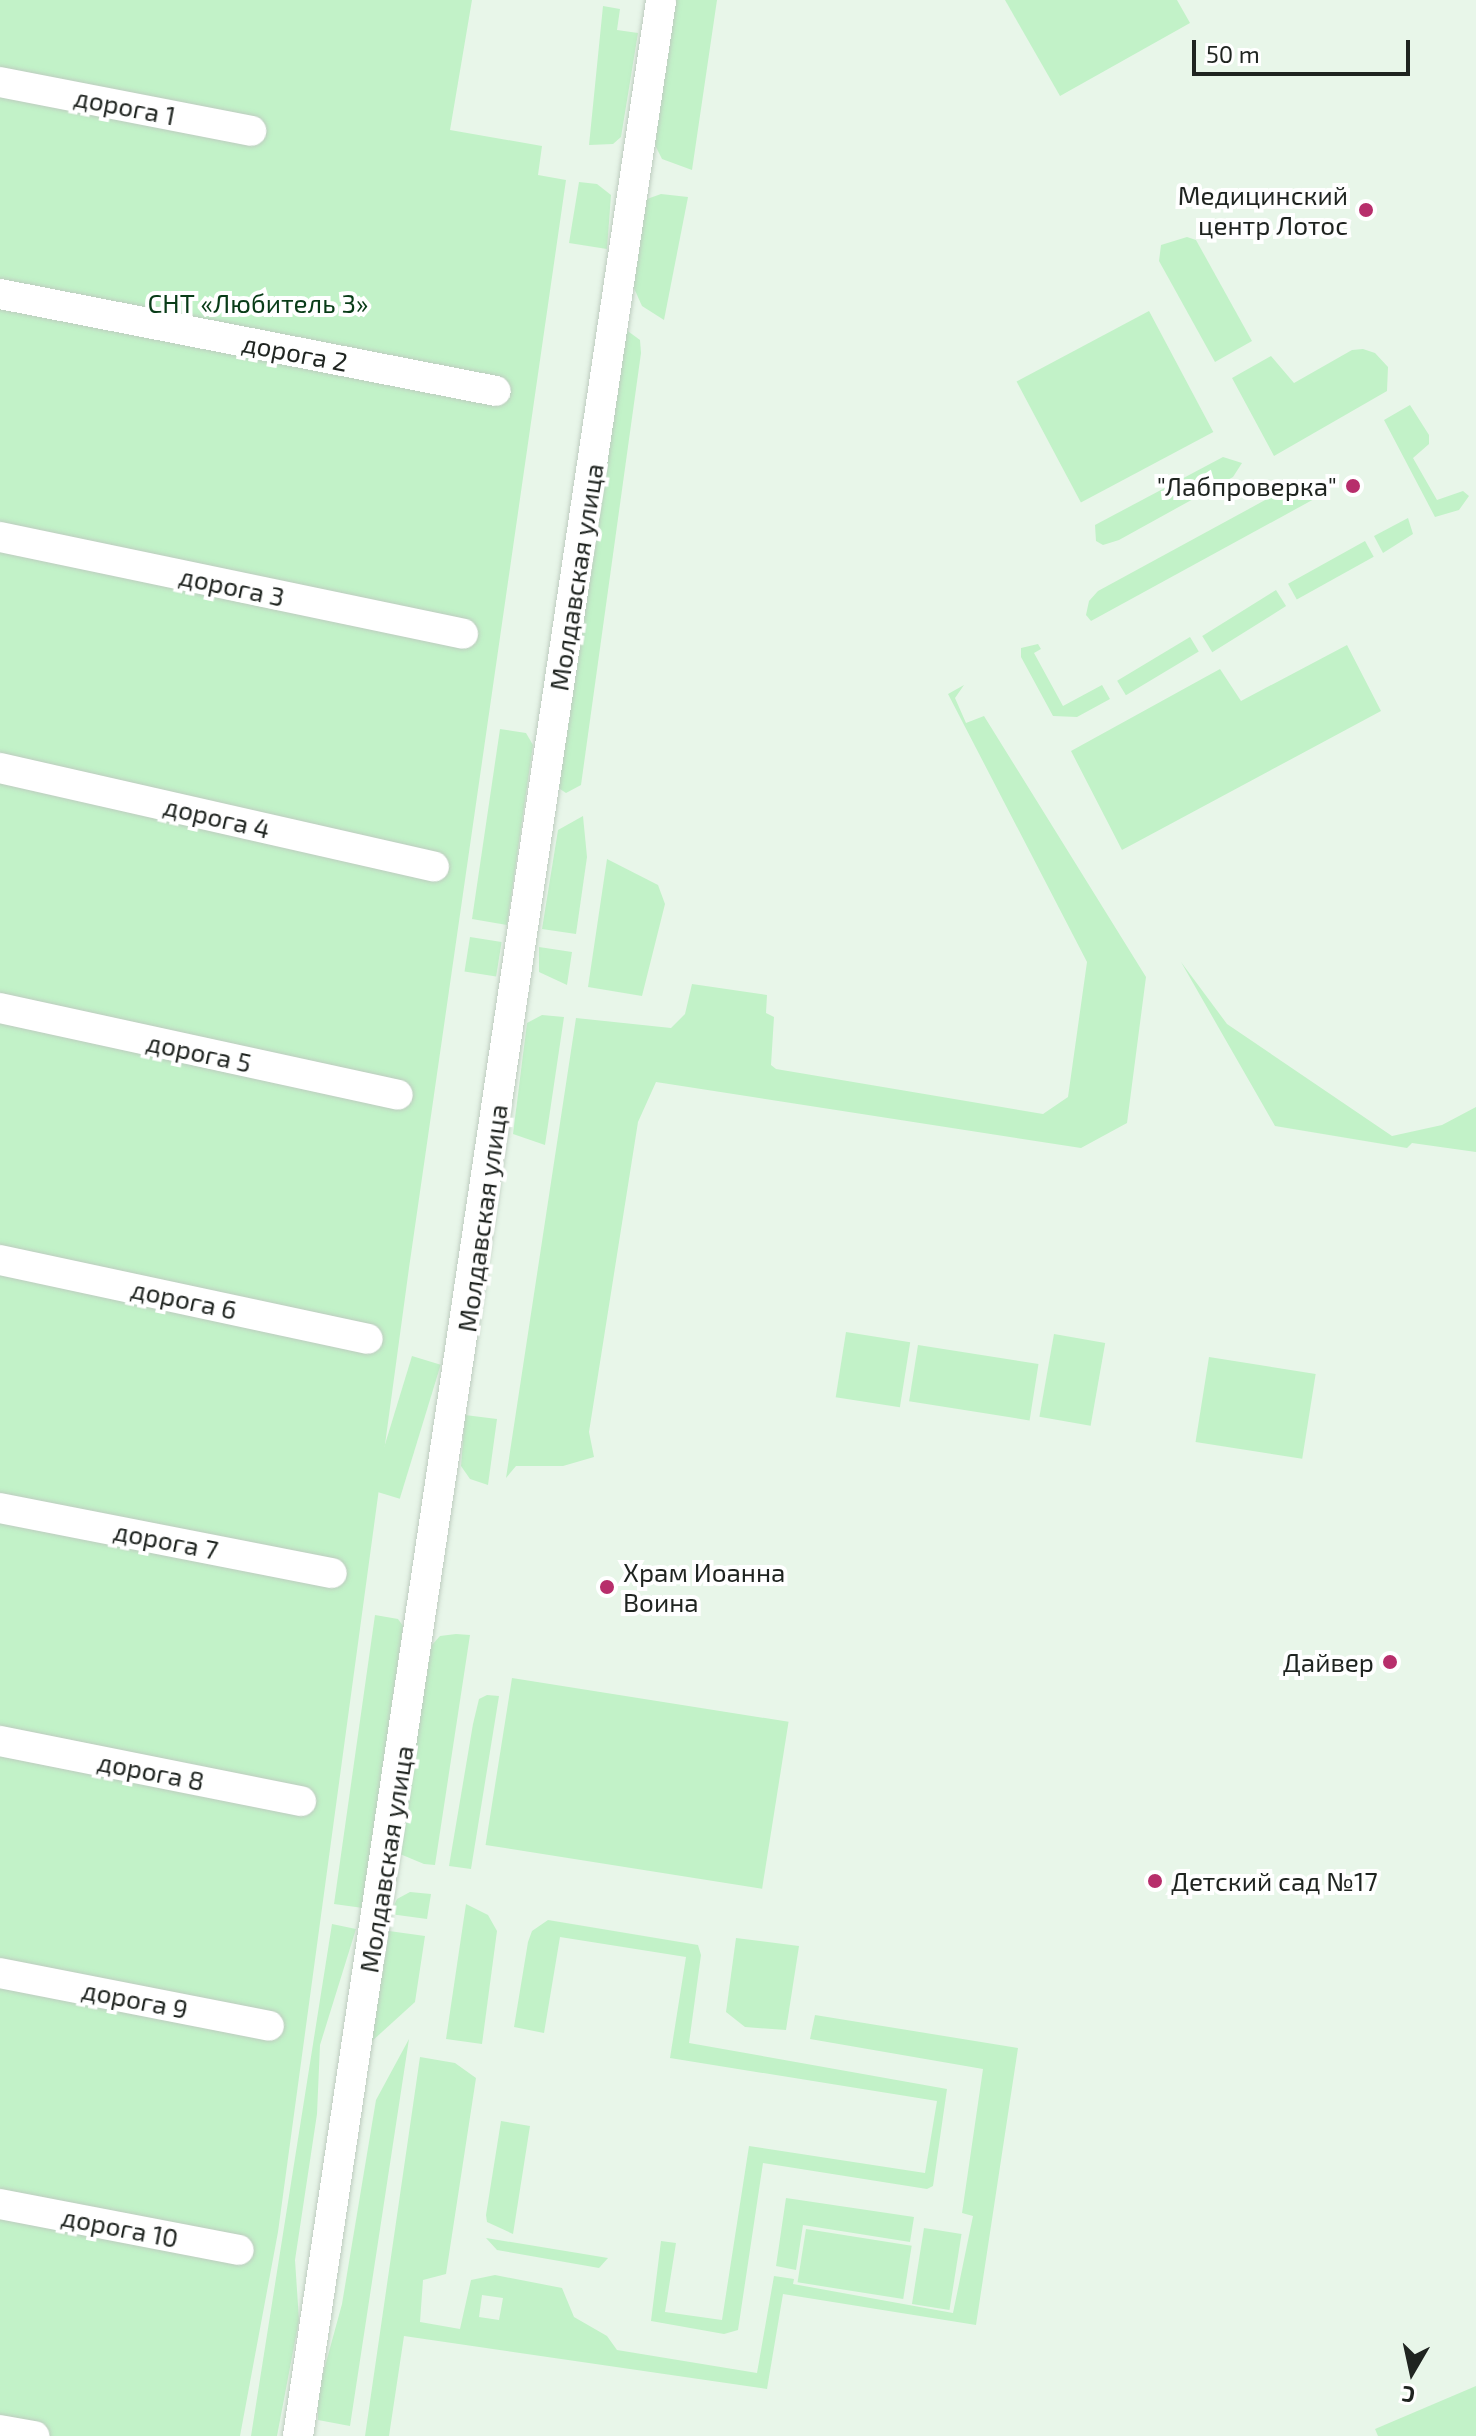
<!DOCTYPE html>
<html>
<head>
<meta charset="utf-8">
<style>
  body { margin:0 }
  #map { position:relative; width:1476px; height:2436px; overflow:hidden; background:#e8f6e9; font-family:"Exo 2",sans-serif }
  div>[style] { position:absolute }
  .green>* { inset:0; background:#c2f2c8; transform-origin:0 0 }
  .roads { filter:drop-shadow(0 0 2px #beccc0) drop-shadow(0 0 2px #beccc0) }
  .minor>* { height:30px; margin:-15px; padding:0 15px; transform-origin:15px; border-radius:15px; background:#fff }
  .dots>* { width:22px; height:22px; translate:-50% -50%; box-sizing:border-box; border:4px solid #fff; border-radius:50% }
  span { translate:-50% -50%; white-space:nowrap; text-align:center; line-height:1.15; -webkit-text-stroke:8px #fff; paint-order:stroke }
  .street-label { font-size:26px; color:#1f2420 }
  .poi-label { font-size:26px; color:#1f2420 }
  .right { translate:-100% -50%; text-align:right }
  .left { translate:0 -50%; text-align:left }
  .park-label { font-size:26px; color:#093c18 }
  .north { position:absolute; left:1372px; top:2332px; width:80px; height:80px; -webkit-text-stroke:6px #fff; paint-order:stroke; rotate:189deg; font-size:22px; font-weight:700; line-height:32px; text-align:center; color:#1f2420 }
  .north::after { content:''; display:block; margin:auto; width:28px; height:36px; background:#1f2420; clip-path:polygon(50% 0,100% 100%,50% 72%,0 100%) }
  .scale { position:absolute; left:1192px; top:40px; width:218px; height:36px; box-sizing:border-box; border:4px solid #1f2420; border-top:0; padding-left:10px; font-size:24px; line-height:28px; white-space:nowrap; color:#1f2420; -webkit-text-stroke:6px #fff; paint-order:stroke }
</style>
</head>
<body>
<div id="map">
  <div class="green">
    <i style="clip-path:polygon(0 0,472px 0,450px 130px,542px 146px,538px 175px,566px 180px,409px 1268px,278px 2232px,240px 2436px,0 2436px)"></i>
    <i style="clip-path:polygon(674px 0,717px 0,692px 170px,662px 159px,655px 145px)"></i>
    <i style="clip-path:polygon(1005px 0,1177px 0,1190px 23px,1060px 96px)"></i>
    <i style="clip-path:polygon(603px 6px,620px 9px,617px 30px,638px 33px,621px 137px,613px 144px,589px 145px)"></i>
    <i style="clip-path:polygon(579px 182px,597px 184px,611px 195px,607px 249px,569px 243px)"></i>
    <i style="clip-path:polygon(661px 194px,688px 197px,664px 320px,642px 306px,633px 286px,643px 216px,647px 199px)"></i>
    <i style="clip-path:polygon(1187px 237px,1196px 240px,1252px 341px,1215px 362px,1159px 261px,1161px 245px)"></i>
    <i style="left:1149px;top:311px;width:137px;height:150px;rotate:62deg"></i>
    <i style="clip-path:polygon(625px 329px,640px 340px,641px 353px,581px 785px,566px 793px,557px 787px)"></i>
    <i style="clip-path:polygon(1363px 349px,1375px 353px,1388px 367px,1387px 391px,1274px 456px,1232px 378px,1271px 356px,1294px 383px,1352px 350px)"></i>
    <i style="clip-path:polygon(1410px 405px,1429px 435px,1429px 444px,1413px 458px,1437px 500px,1463px 491px,1469px 496px,1459px 510px,1435px 517px,1384px 420px)"></i>
    <i style="clip-path:polygon(1223px 457px,1242px 463px,1233px 477px,1119px 540px,1103px 545px,1096px 541px,1095px 525px)"></i>
    <i style="clip-path:polygon(1291px 486px,1308px 488px,1316px 498px,1091px 621px,1086px 615px,1089px 601px,1098px 591px)"></i>
    <i style="clip-path:polygon(1408px 518px,1413px 534px,1383px 553px,1374px 536px)"></i>
    <i style="left:1365px;top:541px;width:18px;height:88px;rotate:61deg"></i>
    <i style="left:1276px;top:590px;width:19px;height:87px;rotate:58deg"></i>
    <i style="left:1190px;top:637px;width:17px;height:85px;rotate:59deg"></i>
    <i style="clip-path:polygon(1038px 644px,1041px 649px,1034px 653px,1063px 706px,1102px 685px,1110px 699px,1077px 717px,1053px 716px,1021px 657px,1021px 648px)"></i>
    <i style="clip-path:polygon(1347px 645px,1381px 711px,1122px 850px,1071px 751px,1220px 669px,1241px 701px)"></i>
    <i style="clip-path:polygon(964px 685px,955px 698px,966px 723px,984px 716px,1146px 977px,1127px 1123px,1081px 1148px,656px 1082px,638px 1122px,589px 1432px,594px 1457px,563px 1466px,516px 1466px,506px 1478px,576px 1018px,671px 1028px,685px 1014px,692px 984px,767px 995px,766px 1013px,774px 1017px,771px 1065px,776px 1069px,1043px 1114px,1068px 1097px,1087px 962px,948px 694px)"></i>
    <i style="clip-path:polygon(500px 729px,526px 733px,533px 745px,507px 925px,472px 919px)"></i>
    <i style="clip-path:polygon(583px 816px,587px 857px,576px 934px,542px 929px,558px 830px)"></i>
    <i style="clip-path:polygon(607px 859px,658px 885px,665px 904px,642px 996px,588px 987px)"></i>
    <i style="left:470px;top:937px;width:32px;height:35px;rotate:9deg"></i>
    <i style="clip-path:polygon(539px 947px,572px 952px,567px 985px,539px 972px)"></i>
    <i style="clip-path:polygon(1181px 962px,1227px 1024px,1392px 1136px,1442px 1125px,1476px 1107px,1476px 1152px,1412px 1143px,1407px 1148px,1275px 1126px)"></i>
    <i style="clip-path:polygon(542px 1015px,564px 1017px,545px 1145px,513px 1134px,527px 1023px)"></i>
    <i style="left:846px;top:1332px;width:65px;height:66px;rotate:9deg"></i>
    <i style="left:1054px;top:1334px;width:52px;height:84px;rotate:10deg"></i>
    <i style="left:918px;top:1345px;width:122px;height:57px;rotate:9deg"></i>
    <i style="left:412px;top:1356px;width:30px;height:140px;rotate:17deg"></i>
    <i style="left:1209px;top:1357px;width:108px;height:86px;rotate:9deg"></i>
    <i style="clip-path:polygon(465px 1415px,497px 1419px,488px 1485px,470px 1479px,461px 1466px)"></i>
    <i style="clip-path:polygon(375px 1615px,398px 1619px,403px 1626px,363px 1908px,334px 1904px)"></i>
    <i style="clip-path:polygon(456px 1634px,470px 1635px,435px 1865px,424px 1864px,400px 1854px,399px 1844px,431px 1646px,440px 1636px)"></i>
    <i style="left:512px;top:1678px;width:280px;height:169px;rotate:9deg"></i>
    <i style="clip-path:polygon(487px 1695px,499px 1696px,471px 1869px,449px 1866px,473px 1724px,479px 1699px)"></i>
    <i style="clip-path:polygon(410px 1892px,431px 1894px,427px 1919px,390px 1914px,397px 1899px)"></i>
    <i style="clip-path:polygon(466px 1904px,488px 1915px,497px 1931px,482px 2044px,446px 2039px)"></i>
    <i style="clip-path:polygon(548px 1920px,698px 1945px,701px 1955px,689px 2043px,947px 2089px,933px 2186px,927px 2189px,763px 2163px,738px 2330px,724px 2334px,651px 2321px,661px 2241px,676px 2243px,665px 2312px,722px 2320px,749px 2146px,925px 2173px,937px 2101px,670px 2058px,686px 1957px,560px 1937px,544px 2033px,514px 2027px,528px 1942px,532px 1931px)"></i>
    <i style="clip-path:polygon(332px 1924px,356px 1929px,320px 2045px,317px 2114px,295px 2260px,299px 2320px,277px 2436px,251px 2436px)"></i>
    <i style="clip-path:polygon(389px 1931px,425px 1936px,415px 2002px,371px 2042px)"></i>
    <i style="clip-path:polygon(736px 1938px,799px 1946px,786px 2030px,745px 2027px,726px 2012px)"></i>
    <i style="clip-path:polygon(evenodd,815px 2015px,1018px 2048px,976px 2325px,783px 2294px,767px 2389px,404px 2336px,389px 2436px,365px 2436px,420px 2057px,455px 2063px,476px 2078px,446px 2274px,423px 2280px,420px 2322px,460px 2329px,471px 2280px,495px 2275px,562px 2288px,574px 2317px,607px 2336px,617px 2350px,757px 2373px,774px 2276px,794px 2279px,793px 2284px,953px 2313px,973px 2216px,962px 2213px,983px 2069px,810px 2039px,815px 2015px,482px 2295px,503px 2298px,499px 2320px,479px 2317px,482px 2295px)"></i>
    <i style="clip-path:polygon(409px 2039px,350px 2426px,318px 2420px,318px 2392px,342px 2304px,376px 2100px)"></i>
    <i style="clip-path:polygon(501px 2121px,530px 2126px,513px 2234px,487px 2222px,486px 2215px)"></i>
    <i style="clip-path:polygon(786px 2198px,914px 2217px,910px 2242px,803px 2225px,796px 2270px,776px 2266px)"></i>
    <i style="left:924px;top:2228px;width:38px;height:77px;rotate:9deg"></i>
    <i style="left:806px;top:2229px;width:107px;height:54px;rotate:9deg"></i>
    <i style="clip-path:polygon(486px 2238px,608px 2258px,599px 2268px,497px 2250px)"></i>
    <i style="clip-path:polygon(1476px 2386px,1476px 2436px,1378px 2436px,1375px 2429px)"></i>
  </div>
  <div class="roads">
    <div class="minor">
      <i style="left:0;top:82px;width:256px;rotate:11deg"></i>
      <i style="left:0;top:294px;width:505px;rotate:11.07deg"></i>
      <i style="left:0;top:537px;width:473px;rotate:11.8deg"></i>
      <i style="left:0;top:768px;width:445px;rotate:12.8deg"></i>
      <i style="left:0;top:1008px;width:407px;rotate:12.3deg"></i>
      <i style="left:0;top:1260px;width:376px;rotate:12.1deg"></i>
      <i style="left:0;top:1508px;width:338px;rotate:11.1deg"></i>
      <i style="left:0;top:1741px;width:307px;rotate:11.3deg"></i>
      <i style="left:0;top:1973px;width:274px;rotate:11.1deg"></i>
      <i style="left:0;top:2204px;width:243px;rotate:10.9deg"></i>
      <i style="left:0;top:2430px;width:35px;rotate:10deg"></i>
      <i style="left:298px;top:2436px;width:2463px;rotate:-81.52deg"></i>
    </div>
  </div>
  <div class="dots">
    <i style="left:1366px;top:210px;background:#b72e6b"></i>
    <i style="left:1353px;top:486px;background:#b72e6b"></i>
    <i style="left:607px;top:1587px;background:#b72e6b"></i>
    <i style="left:1390px;top:1662px;background:#b72e6b"></i>
    <i style="left:1155px;top:1881px;background:#b72e6b"></i>
  </div>
  <div class="street-label">
    <span style="left:125px;top:106px;rotate:11deg">дорога 1</span>
    <span style="left:295px;top:352px;rotate:11deg">дорога 2</span>
    <span style="left:576px;top:577px;rotate:-81deg">Молдавская улица</span>
    <span style="left:232px;top:586px;rotate:12deg">дорога 3</span>
    <span style="left:217px;top:817px;rotate:13deg">дорога 4</span>
    <span style="left:199px;top:1052px;rotate:12deg">дорога 5</span>
    <span style="left:482px;top:1218px;rotate:-82deg">Молдавская улица</span>
    <span style="left:184px;top:1299px;rotate:12deg">дорога 6</span>
    <span style="left:166px;top:1540px;rotate:11deg">дорога 7</span>
    <span style="left:151px;top:1771px;rotate:11deg">дорога 8</span>
    <span style="left:386px;top:1859px;rotate:-81deg">Молдавская улица</span>
    <span style="left:135px;top:1999px;rotate:11deg">дорога 9</span>
    <span style="left:120px;top:2227px;rotate:11deg">дорога 10</span>
  </div>
  <div class="poi-label">
    <span class="right" style="left:1348px;top:210px">Медицинский<br>центр Лотос</span>
    <span class="right" style="left:1337px;top:486px">"Лабпроверка"</span>
    <span class="left" style="left:623px;top:1587px">Храм Иоанна<br>Воина</span>
    <span class="right" style="left:1374px;top:1662px">Дайвер</span>
    <span class="left" style="left:1171px;top:1881px">Детский сад №17</span>
  </div>
  <div class="park-label">
    <span style="left:258px;top:303px">СНТ «Любитель 3»</span>
  </div>
  <div class="north">С</div>
  <div class="scale">50 m</div>
</div>
</body>
</html>
